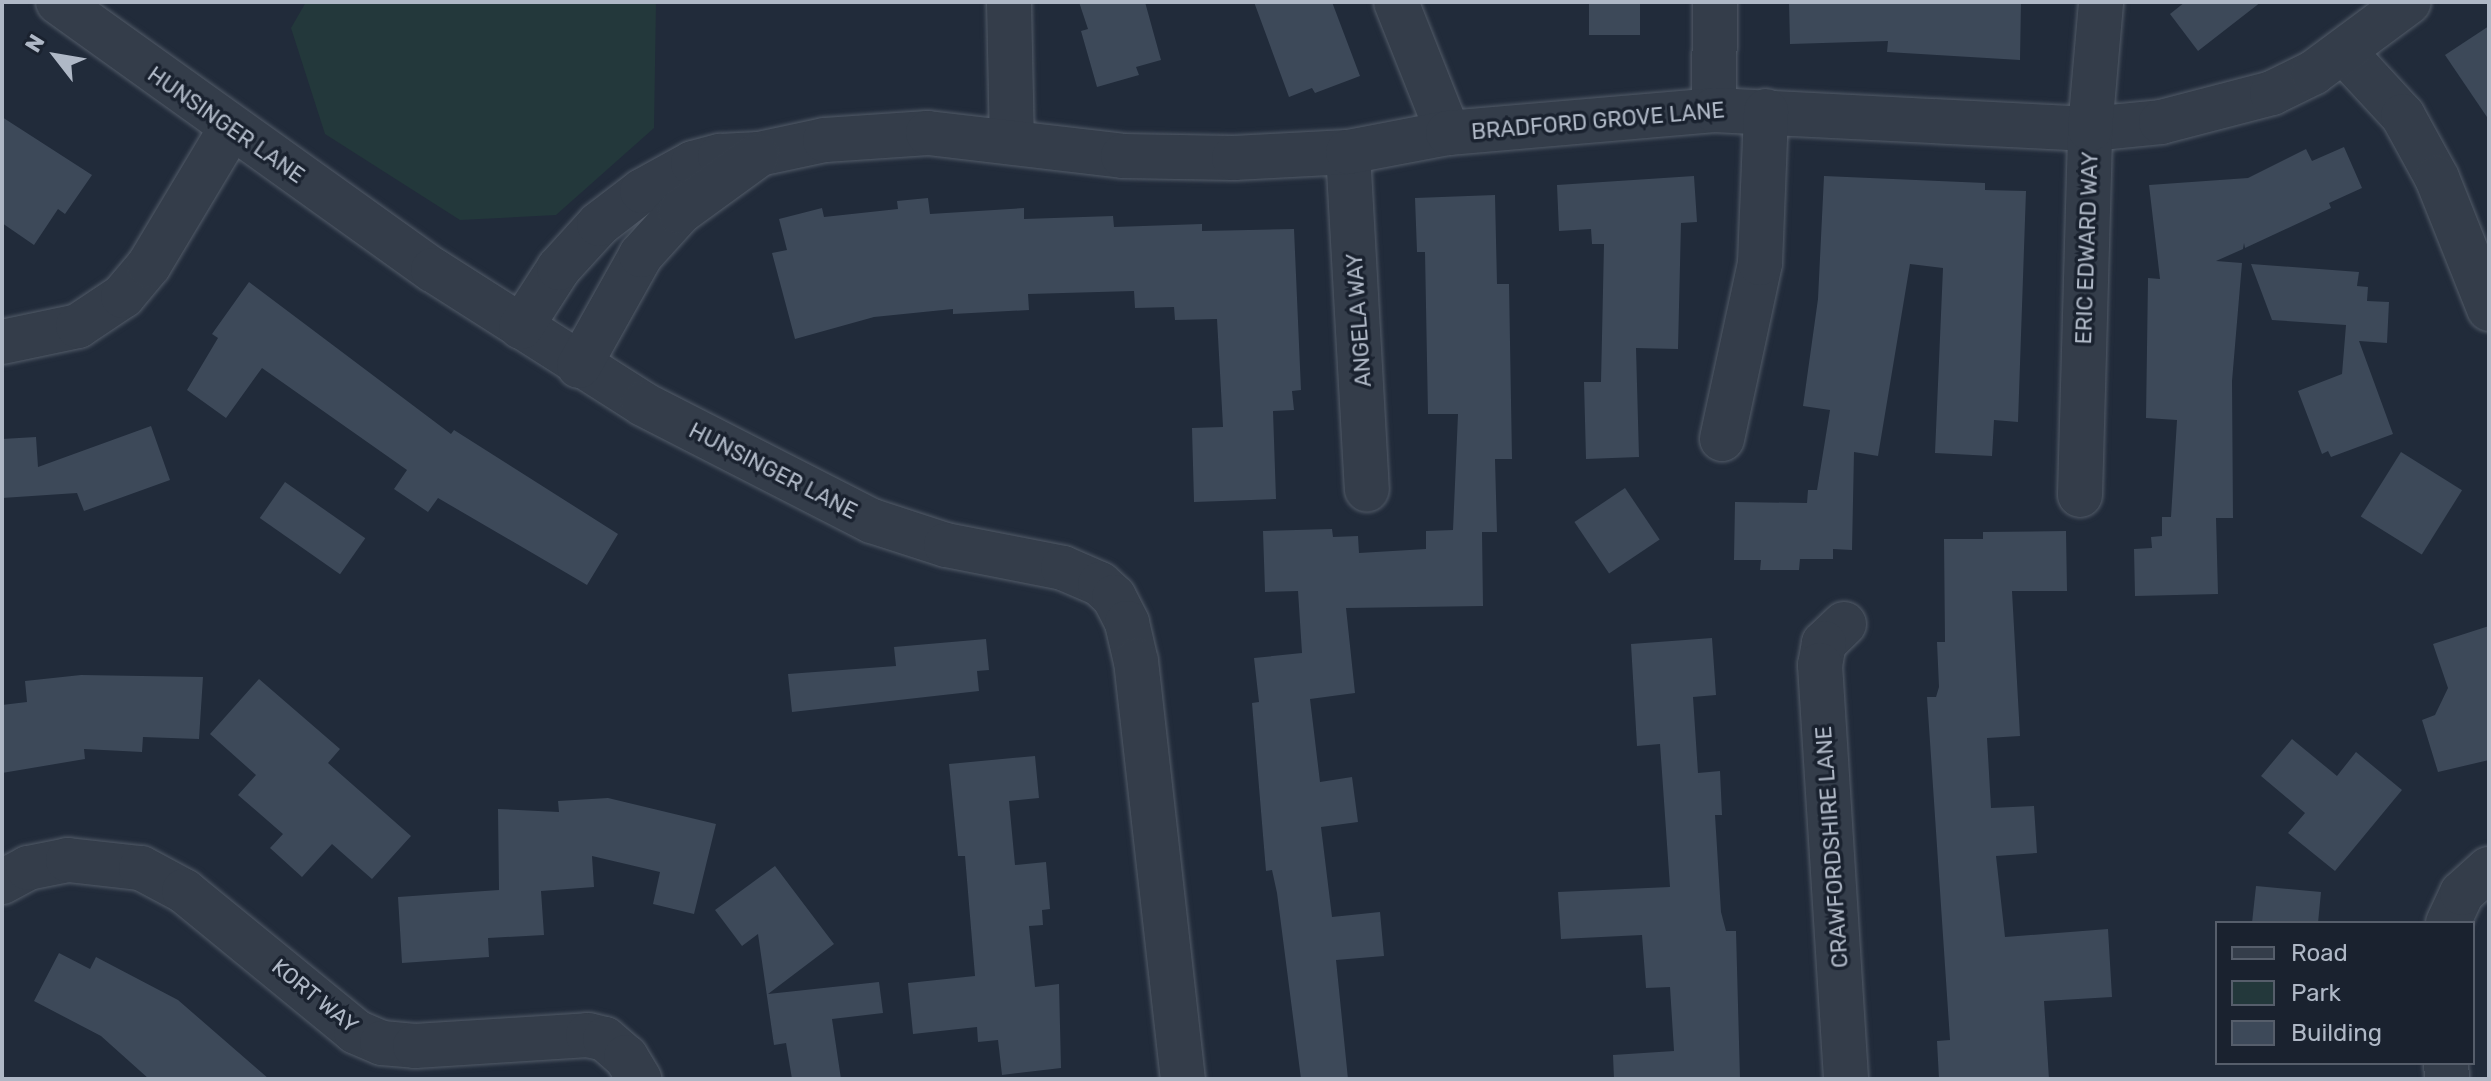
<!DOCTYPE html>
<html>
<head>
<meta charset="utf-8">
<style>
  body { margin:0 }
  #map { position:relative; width:2491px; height:1081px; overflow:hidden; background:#212b3a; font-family:Rubik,sans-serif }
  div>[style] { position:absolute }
  .green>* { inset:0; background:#23383b }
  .building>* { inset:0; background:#3d4959; transform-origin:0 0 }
  .roads { filter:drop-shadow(0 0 2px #525b68) drop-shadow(0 0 2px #525b68) }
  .minor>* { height:44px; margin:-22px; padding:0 22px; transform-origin:22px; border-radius:22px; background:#343d4a }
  span { translate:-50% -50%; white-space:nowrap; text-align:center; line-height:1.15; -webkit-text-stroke:7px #1a222f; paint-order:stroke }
  .street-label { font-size:22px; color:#afb8c6 }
  .frame { position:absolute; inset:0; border:4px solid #afb8c6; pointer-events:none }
  .legend { position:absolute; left:2215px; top:921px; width:260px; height:144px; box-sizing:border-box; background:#1a222f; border:2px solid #565e6b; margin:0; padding:10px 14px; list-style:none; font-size:24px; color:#afb8c6 }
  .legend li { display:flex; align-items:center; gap:16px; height:40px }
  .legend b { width:40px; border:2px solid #565e6b }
  .north { position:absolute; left:16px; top:16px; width:80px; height:80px; -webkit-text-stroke:6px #1a222f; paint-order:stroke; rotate:301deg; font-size:22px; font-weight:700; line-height:32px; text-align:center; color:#afb8c6 }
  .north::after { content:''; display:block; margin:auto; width:28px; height:36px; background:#afb8c6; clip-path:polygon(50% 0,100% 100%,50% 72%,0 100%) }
</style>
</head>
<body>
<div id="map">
  <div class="green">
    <i style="clip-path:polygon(306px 2px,656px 2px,654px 128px,556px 215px,460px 220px,325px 134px,291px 28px)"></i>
  </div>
  <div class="building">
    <i style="clip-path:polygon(1079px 2px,1145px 2px,1161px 60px,1136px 67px,1139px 75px,1097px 87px,1081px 31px,1088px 29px)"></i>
    <i style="clip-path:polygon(1254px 2px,1332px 2px,1360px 76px,1315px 93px,1312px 88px,1289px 97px)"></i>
    <i style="left:1589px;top:2px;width:51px;height:33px"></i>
    <i style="clip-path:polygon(1789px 2px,2021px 2px,2020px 60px,1887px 52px,1888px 41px,1790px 44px)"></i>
    <i style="clip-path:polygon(2185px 2px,2261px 2px,2198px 51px,2170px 14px)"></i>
    <i style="clip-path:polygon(2489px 26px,2489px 120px,2445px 55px)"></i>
    <i style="clip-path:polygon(2px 117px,92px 175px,65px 214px,58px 209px,34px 245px,2px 223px)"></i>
    <i style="clip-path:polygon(2344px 147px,2362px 188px,2329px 203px,2331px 208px,2245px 248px,2244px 243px,2243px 249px,2216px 261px,2242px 263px,2232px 381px,2233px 518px,2216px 518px,2218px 594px,2135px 596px,2134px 549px,2152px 548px,2151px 537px,2162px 536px,2162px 517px,2171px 517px,2177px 420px,2146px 418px,2148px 278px,2160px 279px,2149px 185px,2248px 178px,2306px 149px,2312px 161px)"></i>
    <i style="clip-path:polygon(1694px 176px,1697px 222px,1681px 223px,1678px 349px,1636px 348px,1639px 457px,1586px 459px,1584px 382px,1601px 382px,1604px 244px,1592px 244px,1591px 229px,1559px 231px,1557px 185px)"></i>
    <i style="clip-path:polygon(1824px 176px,1985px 183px,1985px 190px,2026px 191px,2018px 422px,1994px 420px,1992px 456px,1935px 453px,1943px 268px,1910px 264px,1878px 456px,1854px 452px,1852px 550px,1833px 549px,1833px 559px,1800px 559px,1799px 570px,1760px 570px,1761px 560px,1734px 560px,1735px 502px,1807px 503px,1808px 490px,1817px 490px,1830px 410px,1803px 406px,1818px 299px)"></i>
    <i style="clip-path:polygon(1495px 195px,1497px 284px,1509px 284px,1512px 459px,1495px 459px,1497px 532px,1482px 532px,1483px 606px,1346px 608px,1355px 693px,1310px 699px,1320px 782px,1352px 777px,1358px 822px,1321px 827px,1332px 917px,1380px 912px,1384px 956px,1336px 960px,1348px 1079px,1301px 1079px,1277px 893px,1272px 870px,1266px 871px,1252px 703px,1259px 702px,1254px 658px,1302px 653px,1298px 591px,1265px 592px,1263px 531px,1332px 529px,1333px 537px,1358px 536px,1359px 553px,1426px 549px,1426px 531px,1453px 530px,1458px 414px,1428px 414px,1425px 252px,1417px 252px,1415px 198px)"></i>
    <i style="clip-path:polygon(928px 198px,930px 214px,1024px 208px,1024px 219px,1113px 216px,1114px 227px,1202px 224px,1202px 231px,1294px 229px,1301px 390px,1292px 391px,1294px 410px,1273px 411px,1276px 499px,1194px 502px,1192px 428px,1223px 427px,1217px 319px,1175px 320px,1174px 307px,1135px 308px,1134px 291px,1028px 294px,1029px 310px,953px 314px,953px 309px,874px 317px,795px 339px,772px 253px,787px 250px,779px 219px,822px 208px,824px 217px,898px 209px,897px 201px)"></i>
    <i style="clip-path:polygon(2251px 264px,2359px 272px,2357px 286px,2368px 287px,2367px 301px,2389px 302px,2387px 343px,2359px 341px,2393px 434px,2331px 457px,2328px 451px,2322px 454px,2298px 391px,2342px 374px,2346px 325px,2272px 320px)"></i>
    <i style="clip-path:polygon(249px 282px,451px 434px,454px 430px,618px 534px,587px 585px,438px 498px,428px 512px,394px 489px,407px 470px,262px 368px,226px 418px,187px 390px,218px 338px,212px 334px)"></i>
    <i style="clip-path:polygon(151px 426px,170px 480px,84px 511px,77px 493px,2px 498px,2px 439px,36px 437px,38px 467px)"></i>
    <i style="left:2401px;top:452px;width:72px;height:76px;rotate:32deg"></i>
    <i style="left:285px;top:482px;width:98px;height:44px;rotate:35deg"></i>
    <i style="left:1625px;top:488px;width:62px;height:61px;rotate:56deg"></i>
    <i style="clip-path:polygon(2066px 531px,2067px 591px,2012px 591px,2020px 736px,1987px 738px,1991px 808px,2034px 806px,2037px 853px,1996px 856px,2005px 937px,2108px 929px,2112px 997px,2044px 1001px,2049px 1079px,1939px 1079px,1937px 1041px,1950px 1040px,1927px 697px,1936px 697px,1939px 687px,1937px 642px,1945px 642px,1944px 539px,1983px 539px,1983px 532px)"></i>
    <i style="clip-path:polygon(2489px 626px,2489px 760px,2438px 772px,2422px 720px,2435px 715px,2448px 688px,2433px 644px)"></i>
    <i style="clip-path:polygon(1712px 638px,1716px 695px,1693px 697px,1698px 773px,1720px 771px,1722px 815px,1715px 815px,1721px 912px,1726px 931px,1736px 931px,1740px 1079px,1614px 1079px,1613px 1055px,1674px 1051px,1670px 987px,1646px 988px,1642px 935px,1561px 939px,1558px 892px,1670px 887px,1660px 744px,1637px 746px,1631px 644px)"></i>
    <i style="clip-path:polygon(986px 639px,989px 670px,977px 671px,979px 691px,792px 712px,788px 674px,896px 666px,894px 647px)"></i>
    <i style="clip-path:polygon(81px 675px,203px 677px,199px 739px,143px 737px,142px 752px,84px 749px,85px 759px,2px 773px,2px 705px,27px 702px,25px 681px)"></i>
    <i style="clip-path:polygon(259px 679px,340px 749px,328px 763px,411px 836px,372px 879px,332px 844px,302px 877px,270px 848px,283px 834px,238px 795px,256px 775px,210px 734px)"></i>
    <i style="clip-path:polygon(2292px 739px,2337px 776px,2356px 752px,2402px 790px,2335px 871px,2288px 833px,2305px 813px,2261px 776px)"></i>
    <i style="clip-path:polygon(1035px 756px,1039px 798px,1009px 801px,1015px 865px,1046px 862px,1050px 909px,1042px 910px,1043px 925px,1029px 926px,1035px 987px,1059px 984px,1061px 1068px,1002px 1075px,998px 1040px,978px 1042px,977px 1027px,913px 1034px,908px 983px,975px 976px,965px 856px,958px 856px,949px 764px)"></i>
    <i style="clip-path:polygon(608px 798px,716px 824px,694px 914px,653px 904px,660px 872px,592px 856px,594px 887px,541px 891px,544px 935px,488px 938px,489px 957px,402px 963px,398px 897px,499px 890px,498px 809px,559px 812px,558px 801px)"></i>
    <i style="clip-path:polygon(775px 866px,834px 944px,768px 994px,879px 982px,883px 1013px,832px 1019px,841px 1079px,792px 1079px,786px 1043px,774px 1045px,758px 934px,742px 946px,715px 910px)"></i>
    <i style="clip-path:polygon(2256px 886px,2321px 892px,2318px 923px,2252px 923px)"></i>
    <i style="clip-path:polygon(59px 953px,90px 969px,96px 957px,178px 1000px,269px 1079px,149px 1079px,101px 1036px,34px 1001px)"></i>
  </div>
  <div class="roads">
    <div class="minor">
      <i style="left:58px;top:2px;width:461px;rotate:35.6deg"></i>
      <i style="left:433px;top:270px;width:249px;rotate:32.5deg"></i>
      <i style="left:643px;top:404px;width:257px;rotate:27.1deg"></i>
      <i style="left:872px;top:521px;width:78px;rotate:18deg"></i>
      <i style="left:946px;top:545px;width:119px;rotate:11.1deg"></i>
      <i style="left:1063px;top:568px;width:40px;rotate:23.4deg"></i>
      <i style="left:1100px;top:584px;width:19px;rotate:43deg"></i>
      <i style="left:1114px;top:597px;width:29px;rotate:63deg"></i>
      <i style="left:1127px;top:623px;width:39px;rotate:77deg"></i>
      <i style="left:1136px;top:661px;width:421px;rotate:83.6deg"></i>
      <i style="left:1009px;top:2px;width:140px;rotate:88.8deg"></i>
      <i style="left:1396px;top:2px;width:141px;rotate:68.3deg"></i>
      <i style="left:2344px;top:52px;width:87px;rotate:47.3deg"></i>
      <i style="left:2403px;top:116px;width:71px;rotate:61.3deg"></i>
      <i style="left:2437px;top:178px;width:141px;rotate:68.3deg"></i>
      <i style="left:1714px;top:110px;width:108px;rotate:-89.5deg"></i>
      <i style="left:1348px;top:152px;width:338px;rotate:86.8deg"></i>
      <i style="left:521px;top:327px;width:70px;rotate:-57.2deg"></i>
      <i style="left:559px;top:268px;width:59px;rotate:-47.7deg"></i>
      <i style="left:599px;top:224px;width:54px;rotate:-37.5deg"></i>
      <i style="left:642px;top:191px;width:58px;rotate:-28.8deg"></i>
      <i style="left:693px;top:163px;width:28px;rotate:-15deg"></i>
      <i style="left:720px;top:156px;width:39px;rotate:-3deg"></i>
      <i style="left:759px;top:154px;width:67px;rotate:-12deg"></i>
      <i style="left:825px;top:140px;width:103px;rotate:-3.9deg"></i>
      <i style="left:928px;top:133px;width:196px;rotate:6.7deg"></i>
      <i style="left:1123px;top:156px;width:111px;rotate:1deg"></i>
      <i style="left:1234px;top:158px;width:114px;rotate:-3deg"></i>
      <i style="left:1348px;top:152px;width:102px;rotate:-10.8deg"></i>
      <i style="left:1448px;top:133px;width:267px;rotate:-4.9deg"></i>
      <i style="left:1714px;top:110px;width:376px;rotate:2.9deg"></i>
      <i style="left:2090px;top:129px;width:71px;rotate:-5.6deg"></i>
      <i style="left:2161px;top:122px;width:115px;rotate:-14.6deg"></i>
      <i style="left:2272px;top:93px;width:46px;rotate:-26deg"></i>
      <i style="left:2313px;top:73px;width:119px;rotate:-36.5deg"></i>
      <i style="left:2px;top:342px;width:78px;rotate:-11.9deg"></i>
      <i style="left:78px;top:326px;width:54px;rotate:-33.7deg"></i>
      <i style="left:123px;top:296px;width:40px;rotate:-50deg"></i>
      <i style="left:149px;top:265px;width:160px;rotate:-59.1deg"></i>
      <i style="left:579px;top:366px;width:127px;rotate:-60.8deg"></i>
      <i style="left:641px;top:255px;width:58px;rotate:-47.8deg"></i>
      <i style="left:680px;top:212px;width:95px;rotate:-36deg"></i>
      <i style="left:1722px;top:439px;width:180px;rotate:-77.8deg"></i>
      <i style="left:1760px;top:263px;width:152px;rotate:-87.7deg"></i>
      <i style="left:2080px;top:495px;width:366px;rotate:-88.4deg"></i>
      <i style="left:2090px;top:129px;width:127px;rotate:-85deg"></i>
      <i style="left:1844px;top:624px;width:28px;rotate:136deg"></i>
      <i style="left:1824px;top:643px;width:22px;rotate:100deg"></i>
      <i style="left:1820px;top:665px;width:415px;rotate:86.4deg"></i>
      <i style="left:2px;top:882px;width:30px;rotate:-28deg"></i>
      <i style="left:28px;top:868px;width:41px;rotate:-11.3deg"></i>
      <i style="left:68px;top:860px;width:73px;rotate:6.3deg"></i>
      <i style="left:141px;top:868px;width:49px;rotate:28.1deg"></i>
      <i style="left:184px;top:891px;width:222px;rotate:39.3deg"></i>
      <i style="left:356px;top:1032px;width:28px;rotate:23deg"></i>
      <i style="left:382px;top:1043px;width:33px;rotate:5deg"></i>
      <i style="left:415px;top:1046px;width:173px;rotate:-3.6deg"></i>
      <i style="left:588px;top:1035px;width:17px;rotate:13deg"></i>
      <i style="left:605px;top:1039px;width:28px;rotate:41deg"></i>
      <i style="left:626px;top:1057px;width:26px;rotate:59deg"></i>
      <i style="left:2448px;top:923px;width:33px;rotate:-65deg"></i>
      <i style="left:2462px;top:893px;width:36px;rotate:-42deg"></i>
      <i style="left:2446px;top:1063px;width:16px;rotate:86deg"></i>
    </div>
  </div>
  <div class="street-label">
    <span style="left:1598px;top:121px;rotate:-5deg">BRADFORD GROVE LANE</span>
    <span style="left:226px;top:125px;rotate:35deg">HUNSINGER LANE</span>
    <span style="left:2087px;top:248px;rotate:-88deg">ERIC EDWARD WAY</span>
    <span style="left:1359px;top:320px;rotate:-94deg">ANGELA WAY</span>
    <span style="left:773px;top:471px;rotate:27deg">HUNSINGER LANE</span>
    <span style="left:1832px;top:847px;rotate:-94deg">CRAWFORDSHIRE LANE</span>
    <span style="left:315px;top:996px;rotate:39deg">KORT WAY</span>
  </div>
  <div class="frame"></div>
  <ul class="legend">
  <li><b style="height:10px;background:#343d4a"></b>Road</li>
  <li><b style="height:22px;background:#23383b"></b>Park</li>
  <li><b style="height:22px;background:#3d4959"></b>Building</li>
  </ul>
  <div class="north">N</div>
</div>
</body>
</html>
